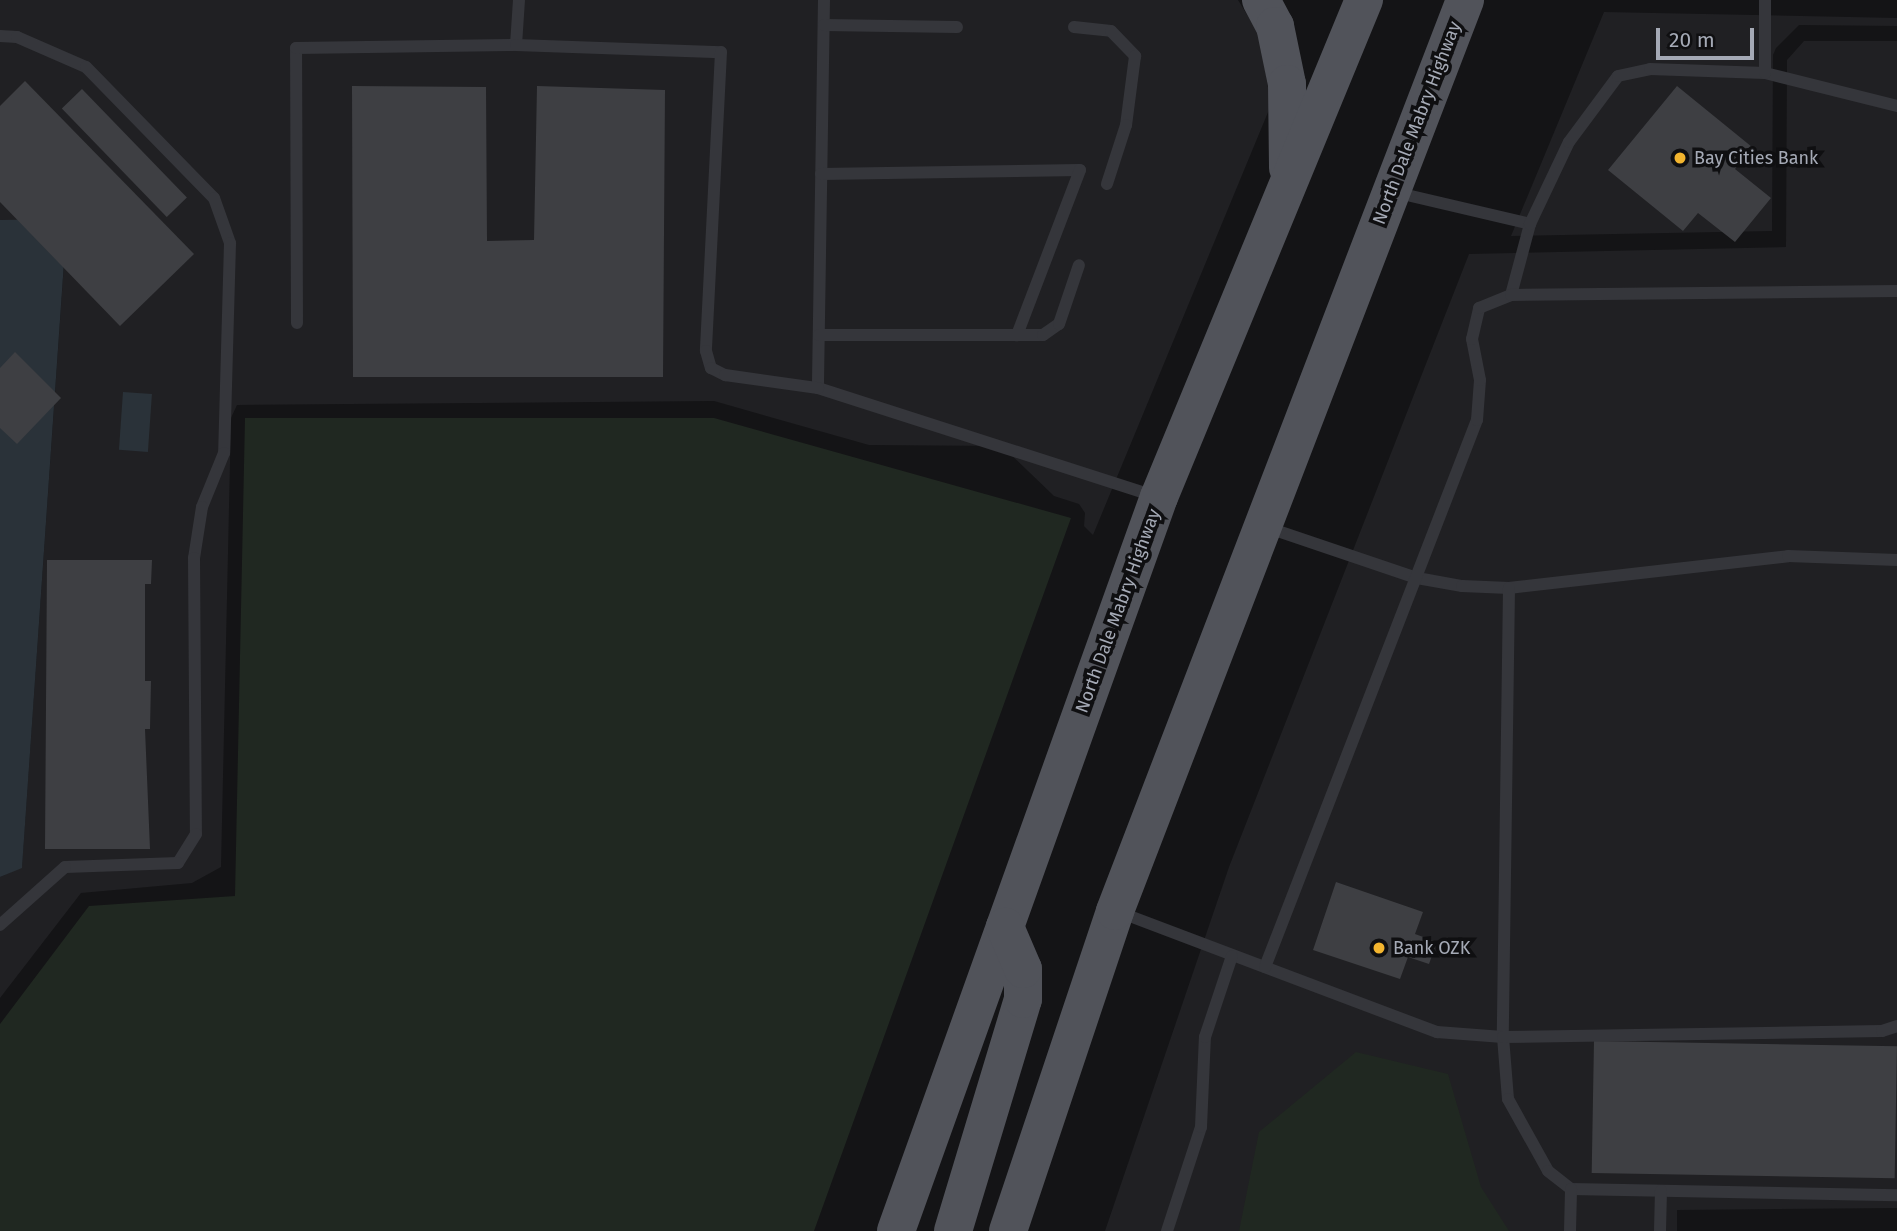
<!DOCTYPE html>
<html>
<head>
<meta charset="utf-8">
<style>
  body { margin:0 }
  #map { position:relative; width:1897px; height:1231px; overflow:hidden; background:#141416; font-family:"Fira Sans",sans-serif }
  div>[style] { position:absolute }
  .built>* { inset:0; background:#202023 }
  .green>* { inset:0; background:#202821 }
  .water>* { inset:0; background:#2a3239; transform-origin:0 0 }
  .building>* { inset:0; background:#3e3f43; transform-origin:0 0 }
  .service>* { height:12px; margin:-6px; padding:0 6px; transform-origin:6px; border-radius:6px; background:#35363b }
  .primary>* { height:38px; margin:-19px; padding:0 19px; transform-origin:19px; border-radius:19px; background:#51535a }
  .dots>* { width:19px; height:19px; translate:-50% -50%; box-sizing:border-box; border:4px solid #0f0f11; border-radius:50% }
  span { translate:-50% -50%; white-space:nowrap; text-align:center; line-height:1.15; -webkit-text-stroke:7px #0f0f11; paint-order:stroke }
  .street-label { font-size:18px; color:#a5aab6 }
  .poi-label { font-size:18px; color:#a5aab6 }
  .left { translate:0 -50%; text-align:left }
  .scale { position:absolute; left:1656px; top:28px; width:98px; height:32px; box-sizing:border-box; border:4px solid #a5aab6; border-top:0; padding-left:9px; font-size:21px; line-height:24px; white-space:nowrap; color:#a5aab6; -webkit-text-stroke:5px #0f0f11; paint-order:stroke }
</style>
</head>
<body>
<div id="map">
  <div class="built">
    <i style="clip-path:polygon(0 0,1238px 0,1259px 34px,1271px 105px,1093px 535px,1084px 526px,1085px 513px,1079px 504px,1054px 496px,1002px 446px,869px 445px,714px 401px,237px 405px,231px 418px,221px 867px,192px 883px,81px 893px,0 998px,0 877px,22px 867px,67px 220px,0 220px)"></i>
    <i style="clip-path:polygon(1604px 12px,1897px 18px,1897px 26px,1799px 25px,1776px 48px,1773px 55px,1772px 231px,1511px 236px)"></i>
    <i style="clip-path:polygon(1804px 41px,1897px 41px,1897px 1208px,1677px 1210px,1677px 1231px,1105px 1231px,1229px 867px,1469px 254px,1786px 247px,1787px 60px)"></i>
  </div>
  <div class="green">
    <i style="clip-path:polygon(245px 418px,714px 418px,1071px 518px,814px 1231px,0 1231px,0 1024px,89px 906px,235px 896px)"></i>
    <i style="clip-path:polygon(1356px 1052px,1448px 1074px,1481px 1187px,1509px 1231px,1239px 1231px,1259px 1132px)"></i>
  </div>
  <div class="water">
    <i style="clip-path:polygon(67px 219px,22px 868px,0 877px,0 220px)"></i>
    <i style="left:123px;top:392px;width:29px;height:58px;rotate:4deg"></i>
  </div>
  <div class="building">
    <i style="clip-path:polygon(25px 81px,194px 254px,120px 326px,0 202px,0 106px)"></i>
    <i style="clip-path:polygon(352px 86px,486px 87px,487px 241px,534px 240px,537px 86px,665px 90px,663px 377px,353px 377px)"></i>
    <i style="clip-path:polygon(1677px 86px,1752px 147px,1735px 169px,1771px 198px,1735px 242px,1698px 213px,1683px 231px,1608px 170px)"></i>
    <i style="left:82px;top:89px;width:151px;height:28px;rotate:46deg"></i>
    <i style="clip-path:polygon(15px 352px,61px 398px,17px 444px,0 428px,0 368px)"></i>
    <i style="clip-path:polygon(47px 560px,152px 560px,151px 584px,145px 584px,145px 681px,151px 681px,150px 729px,145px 729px,150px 849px,45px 849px)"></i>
    <i style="clip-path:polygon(1336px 882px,1423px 912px,1415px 934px,1437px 942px,1429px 964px,1408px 957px,1400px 979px,1313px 950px)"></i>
    <i style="left:1594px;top:1041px;width:303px;height:132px;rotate:1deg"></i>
  </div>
  <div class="service">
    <i style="left:824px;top:0;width:388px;rotate:90.9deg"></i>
    <i style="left:818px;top:388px;width:354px;rotate:17.8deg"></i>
    <i style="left:824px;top:25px;width:133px;rotate:0.9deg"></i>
    <i style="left:1074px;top:27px;width:37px;rotate:6deg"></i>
    <i style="left:1111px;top:31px;width:35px;rotate:46deg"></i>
    <i style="left:1135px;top:56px;width:70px;rotate:97.4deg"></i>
    <i style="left:1126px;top:125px;width:62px;rotate:107.9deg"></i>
    <i style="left:0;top:36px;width:17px;rotate:3deg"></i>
    <i style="left:17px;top:37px;width:75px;rotate:23.5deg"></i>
    <i style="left:86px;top:67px;width:183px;rotate:45.7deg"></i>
    <i style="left:214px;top:198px;width:48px;rotate:70.4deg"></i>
    <i style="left:230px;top:243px;width:210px;rotate:91.6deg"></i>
    <i style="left:224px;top:453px;width:58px;rotate:112.2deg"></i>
    <i style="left:202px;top:507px;width:52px;rotate:98.9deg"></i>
    <i style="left:194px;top:558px;width:276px;rotate:89.6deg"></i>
    <i style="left:196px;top:834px;width:34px;rotate:122deg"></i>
    <i style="left:178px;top:863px;width:113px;rotate:178deg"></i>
    <i style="left:65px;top:867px;width:87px;rotate:138.3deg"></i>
    <i style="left:516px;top:45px;width:45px;rotate:-86.2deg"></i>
    <i style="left:1765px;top:73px;width:136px;rotate:14deg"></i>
    <i style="left:821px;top:174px;width:259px;rotate:-0.9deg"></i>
    <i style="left:1080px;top:170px;width:177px;rotate:110.9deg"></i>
    <i style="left:1394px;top:192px;width:140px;rotate:13.2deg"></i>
    <i style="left:1511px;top:295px;width:73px;rotate:-75deg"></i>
    <i style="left:1530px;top:224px;width:91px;rotate:-64.6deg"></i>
    <i style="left:1569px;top:142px;width:82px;rotate:-53.4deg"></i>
    <i style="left:1618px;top:76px;width:33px;rotate:-12deg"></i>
    <i style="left:1650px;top:69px;width:115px;rotate:2deg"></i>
    <i style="left:1765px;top:73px;width:73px;rotate:-90deg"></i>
    <i style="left:297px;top:323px;width:275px;rotate:-90.2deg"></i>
    <i style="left:296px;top:48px;width:220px;rotate:-0.8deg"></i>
    <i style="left:516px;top:45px;width:205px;rotate:2deg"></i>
    <i style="left:721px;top:52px;width:299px;rotate:92.9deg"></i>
    <i style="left:706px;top:351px;width:18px;rotate:74deg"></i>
    <i style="left:711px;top:368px;width:16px;rotate:27deg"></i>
    <i style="left:725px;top:375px;width:94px;rotate:8deg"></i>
    <i style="left:819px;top:335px;width:224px"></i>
    <i style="left:1043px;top:335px;width:19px;rotate:-35deg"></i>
    <i style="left:1059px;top:324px;width:62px;rotate:-71.3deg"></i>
    <i style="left:1266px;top:527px;width:159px;rotate:18.7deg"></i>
    <i style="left:1417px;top:578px;width:46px;rotate:10.1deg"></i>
    <i style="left:1462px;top:586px;width:47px;rotate:2.4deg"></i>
    <i style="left:1509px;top:588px;width:281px;rotate:-6.5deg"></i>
    <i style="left:1788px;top:556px;width:109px;rotate:2.1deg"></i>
    <i style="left:1509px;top:588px;width:449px;rotate:90.8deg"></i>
    <i style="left:1503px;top:1037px;width:62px;rotate:85.4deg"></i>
    <i style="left:1508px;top:1099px;width:82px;rotate:60.9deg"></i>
    <i style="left:1548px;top:1171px;width:29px;rotate:38deg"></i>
    <i style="left:1571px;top:1189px;width:326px;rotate:1.1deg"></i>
    <i style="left:1119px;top:912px;width:340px;rotate:20.7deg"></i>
    <i style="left:1437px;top:1032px;width:66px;rotate:4.3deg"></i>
    <i style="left:1503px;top:1037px;width:379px;rotate:-0.9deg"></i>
    <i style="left:1882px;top:1031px;width:16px;rotate:-18deg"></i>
    <i style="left:1265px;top:967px;width:587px;rotate:-68.82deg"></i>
    <i style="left:1477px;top:420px;width:40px;rotate:-85.7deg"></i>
    <i style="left:1480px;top:380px;width:42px;rotate:-101deg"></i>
    <i style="left:1472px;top:339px;width:32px;rotate:-77deg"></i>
    <i style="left:1479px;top:308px;width:35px;rotate:-22deg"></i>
    <i style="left:1511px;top:295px;width:386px;rotate:-0.6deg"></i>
    <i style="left:1167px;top:1231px;width:109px;rotate:-71.9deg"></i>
    <i style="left:1201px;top:1127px;width:90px;rotate:-87.5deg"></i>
    <i style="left:1205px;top:1037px;width:85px;rotate:-71.6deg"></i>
    <i style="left:1570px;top:1231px;width:42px;rotate:-88.6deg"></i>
    <i style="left:1660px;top:1231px;width:40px;rotate:-88.6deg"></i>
  </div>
  <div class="primary">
    <i style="left:1261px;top:0;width:30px;rotate:62deg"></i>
    <i style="left:1275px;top:26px;width:59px;rotate:78.3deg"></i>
    <i style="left:1287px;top:84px;width:84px;rotate:89.3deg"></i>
    <i style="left:896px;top:1231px;width:780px;rotate:-70.29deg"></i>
    <i style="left:1159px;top:497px;width:538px;rotate:-67.59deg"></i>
    <i style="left:953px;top:1231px;width:242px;rotate:-73.2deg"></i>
    <i style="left:1023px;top:999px;width:30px;rotate:-90deg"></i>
    <i style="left:1023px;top:969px;width:46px;rotate:-113.2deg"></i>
    <i style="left:1008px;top:1231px;width:337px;rotate:-71.5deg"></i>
    <i style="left:1115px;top:911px;width:976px;rotate:-68.98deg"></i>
  </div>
  <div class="dots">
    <i style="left:1680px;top:158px;background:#f3b52f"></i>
    <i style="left:1379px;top:948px;background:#f3b52f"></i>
  </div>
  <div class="street-label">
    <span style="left:1417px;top:123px;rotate:-69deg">North Dale Mabry Highway</span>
    <span style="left:1118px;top:611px;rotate:-70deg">North Dale Mabry Highway</span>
  </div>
  <div class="poi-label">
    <span class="left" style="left:1694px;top:158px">Bay Cities Bank</span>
    <span class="left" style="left:1393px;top:948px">Bank OZK</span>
  </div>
  <div class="scale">20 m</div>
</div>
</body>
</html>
